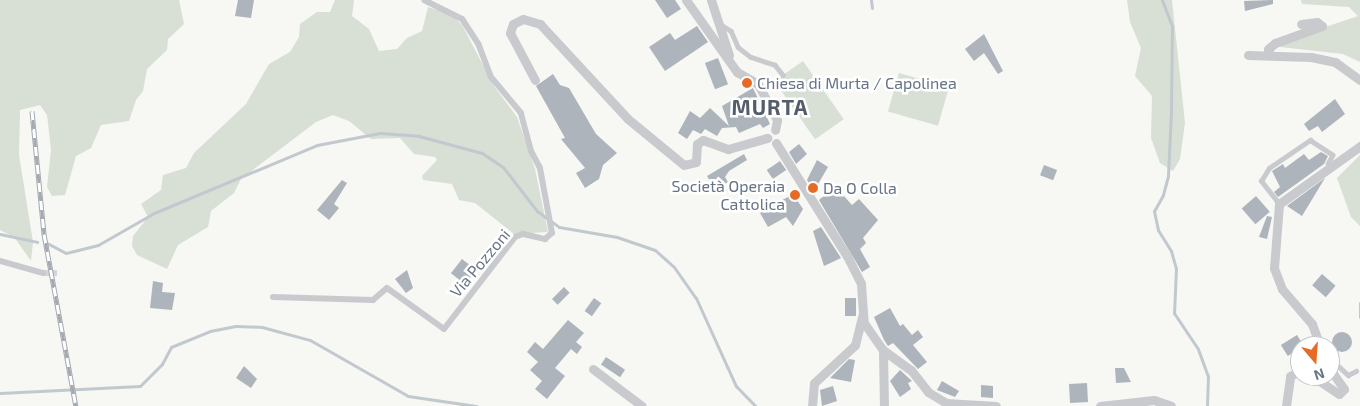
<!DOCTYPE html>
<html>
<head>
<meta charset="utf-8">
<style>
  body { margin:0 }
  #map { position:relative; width:1360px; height:406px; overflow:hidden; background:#f7f7f4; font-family:"Exo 2",sans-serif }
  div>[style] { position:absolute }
  .green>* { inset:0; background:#d8dfd5; transform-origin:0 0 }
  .stream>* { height:3px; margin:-1.5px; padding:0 1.5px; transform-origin:1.5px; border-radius:1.5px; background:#c1c9cf }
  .building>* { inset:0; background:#aeb4bb; transform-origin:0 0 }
  .round { border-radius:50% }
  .pedestrian-tunnel>* { height:6px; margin-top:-3px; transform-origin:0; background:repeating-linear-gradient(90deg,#d3d6d8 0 6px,transparent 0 9px) }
  .service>* { height:4.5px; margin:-2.25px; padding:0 2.25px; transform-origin:2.25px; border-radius:2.25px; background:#c8cace }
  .pedestrian>* { height:6px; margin:-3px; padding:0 3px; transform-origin:3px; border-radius:3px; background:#c8cace }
  .minor>* { height:9px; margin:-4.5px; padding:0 4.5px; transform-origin:4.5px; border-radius:4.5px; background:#c8cace }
  .rail>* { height:5px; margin-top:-2.5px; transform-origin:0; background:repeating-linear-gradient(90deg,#fff 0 9px,#a5aab1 0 18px); box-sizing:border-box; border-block:1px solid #a5aab1 }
  .dots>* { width:14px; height:14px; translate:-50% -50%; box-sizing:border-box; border:2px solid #fff; border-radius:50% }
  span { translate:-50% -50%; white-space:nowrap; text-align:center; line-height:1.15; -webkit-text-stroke:5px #fff; paint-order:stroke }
  .poi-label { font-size:16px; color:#667486 }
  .left { translate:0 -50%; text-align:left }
  .right { translate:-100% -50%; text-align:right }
  .street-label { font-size:16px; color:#667486 }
  .district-label { font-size:21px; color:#545e6b; font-weight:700; letter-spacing:1px }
  .north { position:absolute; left:1290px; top:336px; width:50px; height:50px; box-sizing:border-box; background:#fff; border:1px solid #c2c7cf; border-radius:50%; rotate:162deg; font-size:14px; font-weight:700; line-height:20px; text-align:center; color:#667486 }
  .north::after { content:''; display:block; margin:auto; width:18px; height:22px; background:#e56b27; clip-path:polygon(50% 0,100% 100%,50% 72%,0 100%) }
</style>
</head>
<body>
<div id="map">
  <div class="green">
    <i style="clip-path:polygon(0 0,179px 0,184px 24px,168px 39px,167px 50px,147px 69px,143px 91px,136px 100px,129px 121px,101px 125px,91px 148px,76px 156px,65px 195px,52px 196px,47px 187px,51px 150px,47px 115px,40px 105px,20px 110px,19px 155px,33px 242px,31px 261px,14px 237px,0 230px)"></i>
    <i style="clip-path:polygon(335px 0,354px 0,352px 16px,369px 29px,379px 51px,397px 49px,407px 38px,422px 31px,428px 7px,451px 14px,462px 25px,494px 86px,517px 117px,535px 169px,548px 232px,514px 234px,475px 203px,459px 200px,452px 184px,423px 180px,422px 176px,437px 160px,435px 157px,414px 154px,400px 138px,371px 139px,349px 121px,333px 115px,316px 122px,241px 179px,234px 193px,211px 211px,208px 227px,178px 245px,167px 269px,137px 255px,132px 246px,133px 236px,148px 217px,141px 204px,161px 190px,163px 175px,186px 168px,194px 153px,246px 104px,269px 64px,290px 52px,299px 37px,300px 24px,317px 12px,330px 12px)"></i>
    <i style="clip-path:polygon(1127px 0,1172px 0,1185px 123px,1180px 159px,1173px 171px,1160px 163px,1151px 138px,1152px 96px,1135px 76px,1141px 48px,1130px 22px)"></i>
    <i style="clip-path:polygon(1301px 0,1360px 0,1360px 62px,1343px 54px,1280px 47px,1284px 41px,1358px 16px,1349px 7px,1302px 4px)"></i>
    <i style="left:803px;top:61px;width:71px;height:35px;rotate:55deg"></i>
    <i style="left:899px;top:73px;width:52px;height:40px;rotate:16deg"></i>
    <i style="clip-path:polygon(1360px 155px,1360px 226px,1351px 217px,1337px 178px)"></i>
  </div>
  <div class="stream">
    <i style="left:871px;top:0;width:8px;rotate:83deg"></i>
    <i style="left:1162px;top:0;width:28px;rotate:69deg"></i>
    <i style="left:1172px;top:26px;width:86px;rotate:90.7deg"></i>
    <i style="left:1171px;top:112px;width:64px;rotate:92.7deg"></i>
    <i style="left:1168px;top:176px;width:20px;rotate:105deg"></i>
    <i style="left:1163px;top:195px;width:18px;rotate:119deg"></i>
    <i style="left:1154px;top:211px;width:19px;rotate:78deg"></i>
    <i style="left:1158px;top:230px;width:25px;rotate:58deg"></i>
    <i style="left:1171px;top:251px;width:18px;rotate:74deg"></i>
    <i style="left:1176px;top:268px;width:45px;rotate:92.5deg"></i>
    <i style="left:1174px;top:313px;width:43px;rotate:56.3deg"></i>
    <i style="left:1198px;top:349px;width:29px;rotate:70deg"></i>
    <i style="left:1208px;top:376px;width:30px;rotate:92deg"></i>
    <i style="left:0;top:234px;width:38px;rotate:12deg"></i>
    <i style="left:47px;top:243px;width:21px;rotate:28deg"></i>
    <i style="left:66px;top:253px;width:33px;rotate:-14deg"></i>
    <i style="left:98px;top:245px;width:64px;rotate:-29.7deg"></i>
    <i style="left:154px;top:213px;width:177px;rotate:-22.6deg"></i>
    <i style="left:317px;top:145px;width:64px;rotate:-10.8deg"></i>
    <i style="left:380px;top:133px;width:39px;rotate:4deg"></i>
    <i style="left:419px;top:136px;width:65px;rotate:15.1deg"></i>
    <i style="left:482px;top:153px;width:25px;rotate:34deg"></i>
    <i style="left:503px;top:167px;width:56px;rotate:52.3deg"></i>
    <i style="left:537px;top:211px;width:27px;rotate:36deg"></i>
    <i style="left:559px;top:227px;width:59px;rotate:9.8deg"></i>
    <i style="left:617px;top:237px;width:40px;rotate:18.9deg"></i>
    <i style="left:655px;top:250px;width:25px;rotate:42deg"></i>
    <i style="left:674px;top:267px;width:38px;rotate:55deg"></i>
    <i style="left:696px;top:298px;width:97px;rotate:65.6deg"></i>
    <i style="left:736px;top:386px;width:28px;rotate:46deg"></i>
    <i style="left:1360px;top:303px;width:14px;rotate:90deg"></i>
    <i style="left:0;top:393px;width:140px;rotate:-2.9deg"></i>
    <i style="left:140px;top:386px;width:31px;rotate:-45deg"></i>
    <i style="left:162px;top:364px;width:19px;rotate:-62deg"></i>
    <i style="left:171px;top:347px;width:42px;rotate:-22.3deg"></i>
    <i style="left:210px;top:331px;width:26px;rotate:-11deg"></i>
    <i style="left:236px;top:326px;width:26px;rotate:2deg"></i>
    <i style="left:262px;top:327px;width:50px;rotate:15.2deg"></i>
    <i style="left:310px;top:340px;width:113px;rotate:29.7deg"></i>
    <i style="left:408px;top:396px;width:69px;rotate:8.4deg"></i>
  </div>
  <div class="building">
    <i style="clip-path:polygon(238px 0,254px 0,251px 18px,235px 16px)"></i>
    <i style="clip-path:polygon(655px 0,675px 0,681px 9px,667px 18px)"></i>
    <i style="clip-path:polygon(1273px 0,1273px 4px,1245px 11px,1244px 1px)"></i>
    <i style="clip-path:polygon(697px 26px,708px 42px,665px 71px,649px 47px,670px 33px,675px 40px)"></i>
    <i style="clip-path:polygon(984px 34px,1003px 71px,998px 74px,984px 53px,974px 61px,965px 49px)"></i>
    <i style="left:718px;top:58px;width:28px;height:14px;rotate:69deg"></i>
    <i style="clip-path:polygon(553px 74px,560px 85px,569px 88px,596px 134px,617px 153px,603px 165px,599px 179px,585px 188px,576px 173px,585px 168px,561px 139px,565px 138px,536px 86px)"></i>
    <i style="clip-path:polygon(753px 88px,770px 124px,763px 128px,760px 124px,739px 133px,736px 127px,722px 128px,717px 136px,705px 129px,701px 134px,693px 130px,687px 139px,678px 133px,690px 111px,700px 118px,710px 108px,729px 126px,722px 106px)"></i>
    <i style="clip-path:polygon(1335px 99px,1345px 114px,1322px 132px,1318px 126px,1309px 131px,1304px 124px)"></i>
    <i style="clip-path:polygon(799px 144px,807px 154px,796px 164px,789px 152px)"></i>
    <i style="clip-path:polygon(1321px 152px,1328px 156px,1324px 164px,1278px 197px,1274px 192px,1280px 187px,1272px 171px,1283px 164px,1285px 168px,1304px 154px,1309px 160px)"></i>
    <i style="clip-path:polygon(744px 154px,747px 160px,729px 171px,725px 177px,728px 182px,715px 190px,707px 176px)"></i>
    <i style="clip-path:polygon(817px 160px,828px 167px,814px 191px,807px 180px)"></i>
    <i style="left:780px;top:161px;width:11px;height:16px;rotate:56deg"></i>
    <i style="left:1044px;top:165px;width:14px;height:11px;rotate:21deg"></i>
    <i style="clip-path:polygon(1325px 178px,1302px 216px,1287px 206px)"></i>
    <i style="clip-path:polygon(342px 180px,347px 183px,334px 204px,339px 208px,329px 220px,317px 210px)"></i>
    <i style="clip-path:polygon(835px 186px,852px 205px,859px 199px,878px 220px,863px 238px,866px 243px,860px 249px,870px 267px,862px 272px,819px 200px)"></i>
    <i style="clip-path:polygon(793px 194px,803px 209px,793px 226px,786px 217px,768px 227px,760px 213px)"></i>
    <i style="left:1256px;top:196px;width:21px;height:19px;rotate:49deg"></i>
    <i style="clip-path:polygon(1267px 216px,1272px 217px,1267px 239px,1259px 237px)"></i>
    <i style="clip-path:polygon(821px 227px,841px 258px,824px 266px,813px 231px)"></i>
    <i style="left:462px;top:259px;width:18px;height:18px;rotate:38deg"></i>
    <i style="clip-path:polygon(407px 270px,413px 288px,406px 293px,395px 279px)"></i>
    <i style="left:1322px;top:274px;width:18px;height:15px;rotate:41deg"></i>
    <i style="clip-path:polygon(153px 281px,163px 283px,162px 292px,175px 293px,172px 310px,150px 308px)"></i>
    <i style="left:564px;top:287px;width:8px;height:17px;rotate:45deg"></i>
    <i style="left:594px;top:298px;width:9px;height:16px;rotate:36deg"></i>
    <i style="left:845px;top:298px;width:11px;height:18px"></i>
    <i style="clip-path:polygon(890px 308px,900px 326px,903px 324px,912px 335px,918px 330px,923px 337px,913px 345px,927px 362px,918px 369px,893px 343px,888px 346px,884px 340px,874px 317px)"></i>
    <i style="clip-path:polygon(568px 320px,584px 333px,576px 342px,582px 347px,577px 354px,571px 349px,555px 368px,565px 376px,547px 399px,535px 389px,542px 381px,530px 370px,538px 362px,527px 352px,535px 342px,543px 349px)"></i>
    <i class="round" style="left:1332px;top:332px;width:20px;height:20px"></i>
    <i style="left:1297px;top:335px;width:13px;height:19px;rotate:58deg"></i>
    <i style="left:606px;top:357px;width:23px;height:9px;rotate:34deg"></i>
    <i style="clip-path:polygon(849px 359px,855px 360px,851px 382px,830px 378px)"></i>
    <i style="clip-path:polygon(244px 366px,257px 379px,251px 388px,236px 378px)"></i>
    <i style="clip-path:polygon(1115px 368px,1124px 368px,1131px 382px,1116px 383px)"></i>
    <i style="clip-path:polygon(900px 370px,912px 381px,908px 383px,911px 389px,900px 397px,890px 381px)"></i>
    <i style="clip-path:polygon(942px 381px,959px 391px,955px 397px,937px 390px)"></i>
    <i style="left:1087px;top:383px;width:19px;height:18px;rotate:87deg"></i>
    <i style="clip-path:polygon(981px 385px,993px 386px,993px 398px,981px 397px)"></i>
    <i style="clip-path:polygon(833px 386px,837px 401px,822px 406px,820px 390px)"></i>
  </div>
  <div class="pedestrian-tunnel">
    <i style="left:43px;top:273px;width:14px"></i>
  </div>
  <div class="service">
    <i style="left:720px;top:24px;width:13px;rotate:32deg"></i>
    <i style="left:731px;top:31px;width:17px;rotate:66deg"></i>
    <i style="left:738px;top:47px;width:16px;rotate:38deg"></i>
    <i style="left:751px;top:57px;width:25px;rotate:18deg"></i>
    <i style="left:775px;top:65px;width:13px;rotate:51deg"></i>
    <i style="left:1279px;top:204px;width:29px;rotate:-128deg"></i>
    <i style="left:1261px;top:181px;width:15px;rotate:-58deg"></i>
    <i style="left:1269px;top:168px;width:50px;rotate:-34.3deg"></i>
    <i style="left:1310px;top:140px;width:27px;rotate:33deg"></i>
    <i style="left:1333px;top:155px;width:10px;rotate:119deg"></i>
    <i style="left:1330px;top:358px;width:25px;rotate:43deg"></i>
    <i style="left:1348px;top:375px;width:9px;rotate:-27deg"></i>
  </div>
  <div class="pedestrian">
    <i style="left:0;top:261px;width:45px;rotate:15.6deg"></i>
    <i style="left:273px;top:297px;width:100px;rotate:1.7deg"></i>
    <i style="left:373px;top:300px;width:18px;rotate:-41deg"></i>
    <i style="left:387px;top:288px;width:70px;rotate:35.7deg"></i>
    <i style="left:444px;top:329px;width:116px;rotate:-52.3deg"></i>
    <i style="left:515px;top:237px;width:9px;rotate:-21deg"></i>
    <i style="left:523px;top:234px;width:23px;rotate:13deg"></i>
    <i style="left:545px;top:239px;width:9px;rotate:-41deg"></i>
    <i style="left:552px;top:233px;width:66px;rotate:-100.5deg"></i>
    <i style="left:540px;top:168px;width:19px;rotate:-118deg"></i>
    <i style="left:531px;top:151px;width:39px;rotate:-105deg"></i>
    <i style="left:521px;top:113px;width:47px;rotate:-129.8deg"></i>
    <i style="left:491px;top:77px;width:34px;rotate:-111deg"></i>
    <i style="left:479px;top:45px;width:31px;rotate:-123deg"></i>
    <i style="left:462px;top:19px;width:42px;rotate:-153.4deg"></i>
  </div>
  <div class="minor">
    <i style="left:686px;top:0;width:88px;rotate:54.7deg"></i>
    <i style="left:737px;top:72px;width:24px;rotate:30deg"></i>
    <i style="left:758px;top:84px;width:41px;rotate:62.2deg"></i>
    <i style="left:777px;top:120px;width:10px;rotate:101deg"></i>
    <i style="left:711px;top:0;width:58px;rotate:71.9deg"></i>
    <i style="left:1269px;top:53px;width:4px;rotate:-104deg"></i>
    <i style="left:1268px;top:49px;width:9px;rotate:-41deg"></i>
    <i style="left:1275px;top:43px;width:50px;rotate:-19.9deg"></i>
    <i style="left:1322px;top:26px;width:6px;rotate:-141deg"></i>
    <i style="left:1317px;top:22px;width:16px;rotate:173deg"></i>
    <i style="left:1248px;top:55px;width:63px;rotate:1.8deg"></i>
    <i style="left:1311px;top:57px;width:25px;rotate:12deg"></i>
    <i style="left:1335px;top:62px;width:31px;rotate:36deg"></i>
    <i style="left:535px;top:80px;width:53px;rotate:-118deg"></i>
    <i style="left:510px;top:33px;width:9px;rotate:-72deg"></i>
    <i style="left:513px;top:24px;width:11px;rotate:-27deg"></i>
    <i style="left:523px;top:19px;width:18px;rotate:16deg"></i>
    <i style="left:540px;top:24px;width:129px;rotate:47.2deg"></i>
    <i style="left:628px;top:119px;width:72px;rotate:39.4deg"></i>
    <i style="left:684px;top:165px;width:12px;rotate:-14deg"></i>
    <i style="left:696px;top:162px;width:18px;rotate:-87deg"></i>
    <i style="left:697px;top:144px;width:7px;rotate:-34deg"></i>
    <i style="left:703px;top:140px;width:27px;rotate:20deg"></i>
    <i style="left:728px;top:149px;width:41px;rotate:-15.8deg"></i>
    <i style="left:776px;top:143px;width:133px;rotate:57.9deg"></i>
    <i style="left:847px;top:256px;width:31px;rotate:63deg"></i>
    <i style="left:861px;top:284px;width:39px;rotate:86deg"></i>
    <i style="left:864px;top:323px;width:33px;rotate:55deg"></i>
    <i style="left:883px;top:350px;width:34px;rotate:36deg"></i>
    <i style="left:911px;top:370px;width:28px;rotate:52deg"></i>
    <i style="left:928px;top:392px;width:21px;rotate:31deg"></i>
    <i style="left:946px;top:403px;width:50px;rotate:3.4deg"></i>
    <i style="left:1320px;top:346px;width:23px;rotate:-110deg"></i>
    <i style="left:1312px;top:324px;width:46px;rotate:-130.6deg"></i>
    <i style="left:1282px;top:289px;width:22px;rotate:-111deg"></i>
    <i style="left:1274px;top:268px;width:64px;rotate:-85.5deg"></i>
    <i style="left:1279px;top:204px;width:100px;rotate:-35.6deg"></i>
    <i style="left:883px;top:350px;width:56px;rotate:89deg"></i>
    <i style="left:593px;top:369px;width:61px;rotate:37.1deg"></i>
    <i style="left:1312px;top:376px;width:32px;rotate:34deg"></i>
    <i style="left:1339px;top:394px;width:7px;rotate:-45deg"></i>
    <i style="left:1344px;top:389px;width:24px;rotate:-125deg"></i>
    <i style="left:812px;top:406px;width:23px;rotate:-85deg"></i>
    <i style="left:814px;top:383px;width:56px;rotate:-42.8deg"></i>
    <i style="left:855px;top:345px;width:30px;rotate:-76deg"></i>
    <i style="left:1100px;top:406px;width:54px;rotate:-6.3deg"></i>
    <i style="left:1154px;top:400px;width:18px;rotate:19deg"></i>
    <i style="left:1286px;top:406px;width:30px;rotate:-82deg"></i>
    <i style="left:1290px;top:376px;width:11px;rotate:-27deg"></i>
  </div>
  <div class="rail">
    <i style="left:32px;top:111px;width:124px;rotate:84.4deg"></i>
    <i style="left:44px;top:234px;width:175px;rotate:79.5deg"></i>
  </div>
  <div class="dots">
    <i style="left:747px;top:83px;background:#e56b27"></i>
    <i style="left:813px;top:188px;background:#e56b27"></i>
    <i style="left:795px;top:195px;background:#e56b27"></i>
  </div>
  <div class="poi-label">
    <span class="left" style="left:757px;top:83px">Chiesa di Murta / Capolinea</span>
    <span class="right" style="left:785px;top:195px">Società Operaia<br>Cattolica</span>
    <span class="left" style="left:823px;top:188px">Da O Colla</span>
  </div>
  <div class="street-label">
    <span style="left:480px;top:263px;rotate:-50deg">Via Pozzoni</span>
  </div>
  <div class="district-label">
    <span style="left:770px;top:107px">MURTA</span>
  </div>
  <div class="north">N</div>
</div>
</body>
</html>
